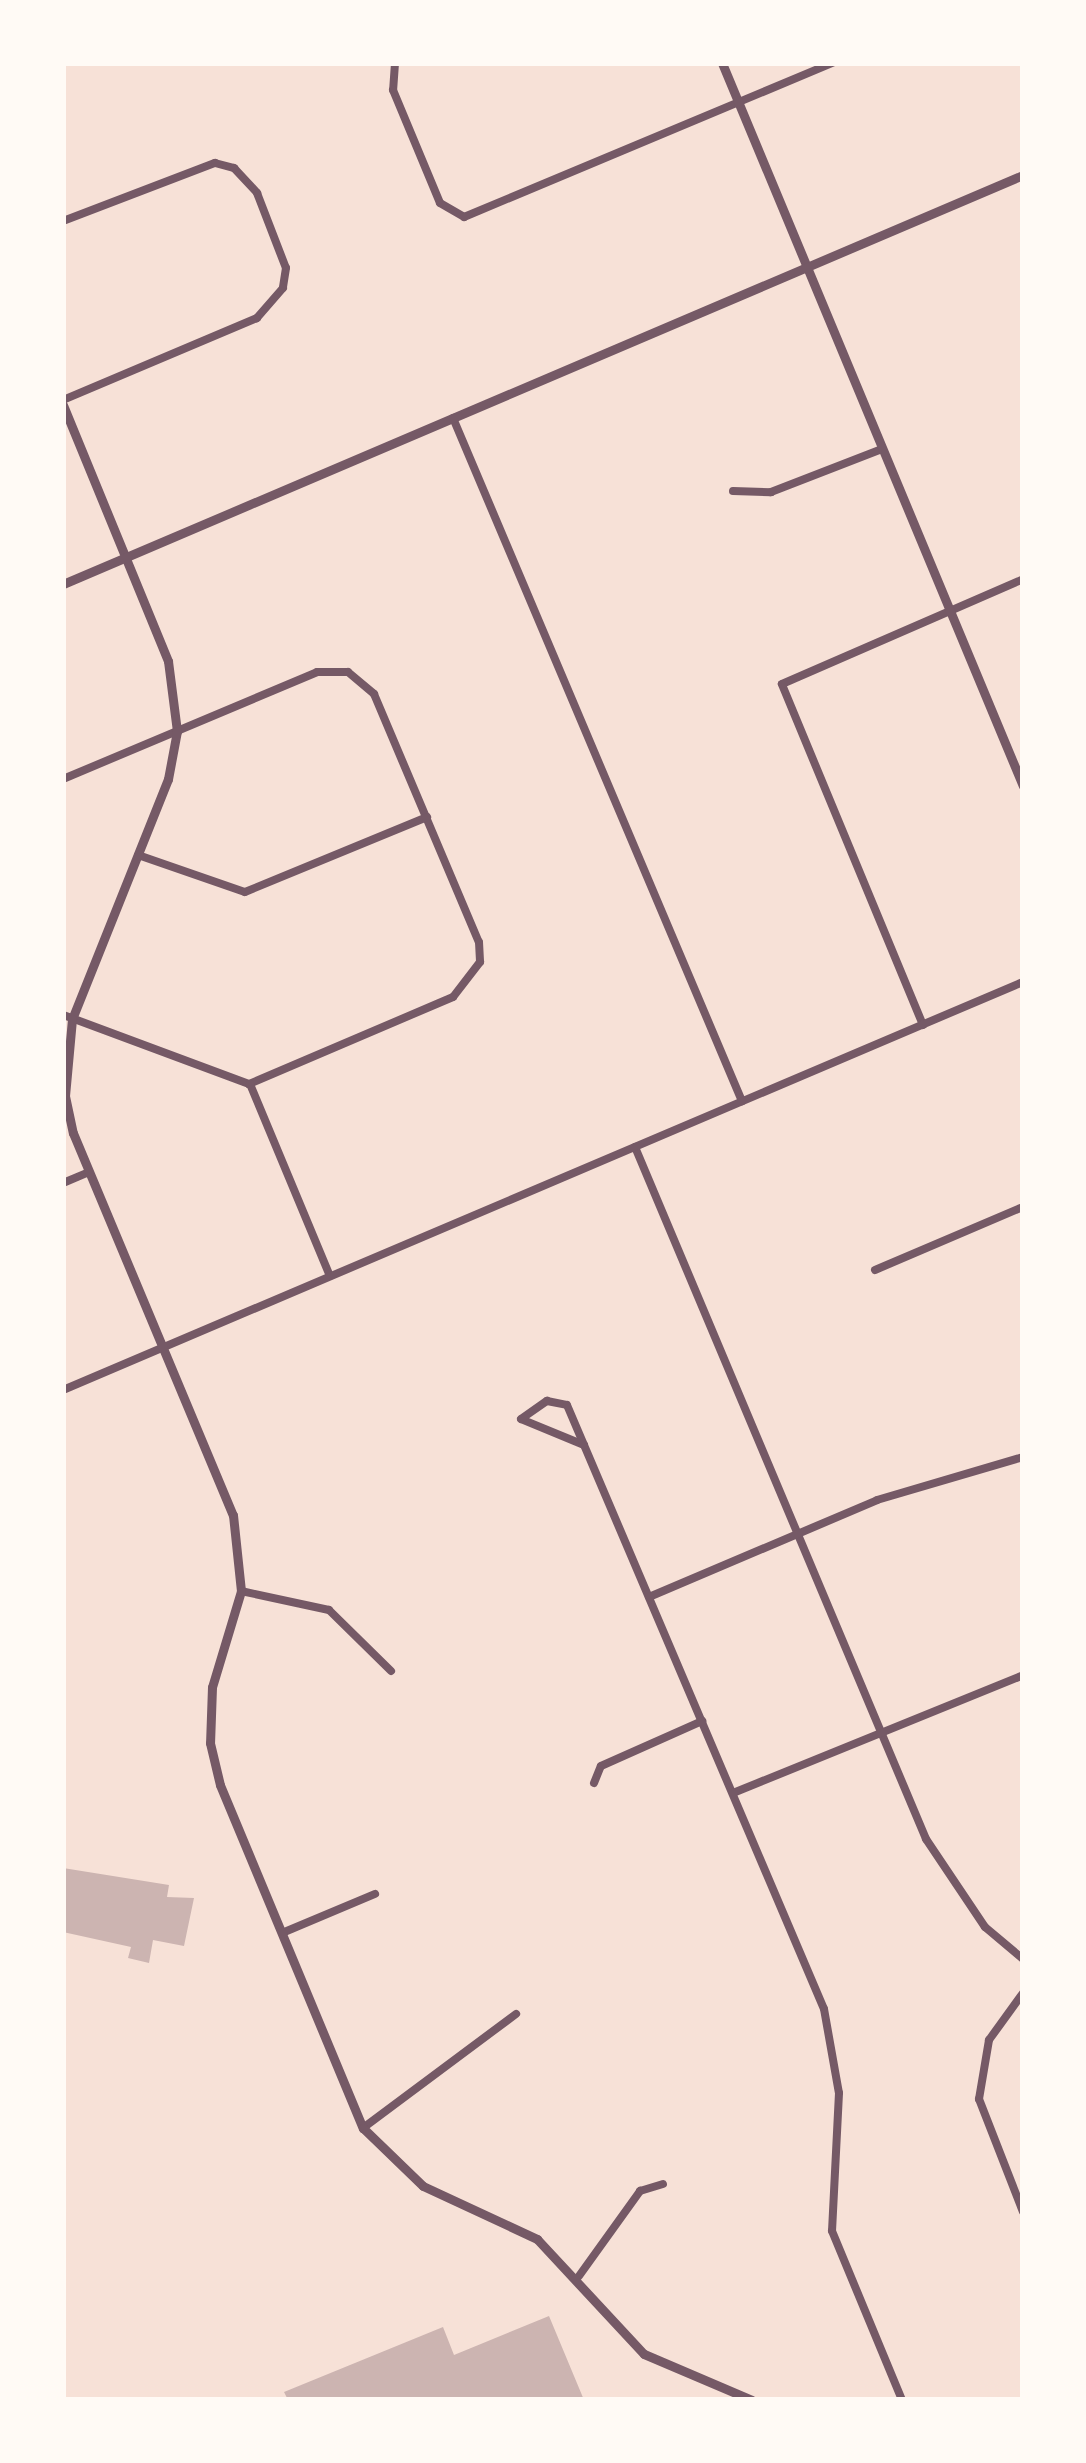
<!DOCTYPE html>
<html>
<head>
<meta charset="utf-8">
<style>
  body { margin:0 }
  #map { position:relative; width:1086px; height:2463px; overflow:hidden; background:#f7e1d7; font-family:"Golos Text",sans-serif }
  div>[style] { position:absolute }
  .building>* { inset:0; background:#ccb4b1 }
  .minor>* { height:8px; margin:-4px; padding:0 4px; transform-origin:4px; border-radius:4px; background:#755966 }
  .tertiary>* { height:9px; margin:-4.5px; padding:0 4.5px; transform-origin:4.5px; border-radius:4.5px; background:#755966 }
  span { translate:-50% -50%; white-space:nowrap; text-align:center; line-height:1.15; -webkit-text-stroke:12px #fffaf5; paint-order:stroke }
  .frame { position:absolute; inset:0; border:66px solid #fffaf5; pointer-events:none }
</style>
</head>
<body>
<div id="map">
  <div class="building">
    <i style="clip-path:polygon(63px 1868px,169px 1885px,167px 1897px,194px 1898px,184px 1946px,153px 1940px,149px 1963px,128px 1958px,131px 1947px,63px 1932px)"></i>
    <i style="clip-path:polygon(549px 2316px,584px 2400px,288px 2400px,284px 2392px,443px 2327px,454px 2355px)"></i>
  </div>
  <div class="minor">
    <i style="left:395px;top:63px;width:27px;rotate:94deg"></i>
    <i style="left:393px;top:90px;width:122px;rotate:67.4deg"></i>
    <i style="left:440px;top:203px;width:28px;rotate:30deg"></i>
    <i style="left:464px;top:217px;width:400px;rotate:-22.7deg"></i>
    <i style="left:63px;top:221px;width:163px;rotate:-20.9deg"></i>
    <i style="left:215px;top:163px;width:20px;rotate:15deg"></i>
    <i style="left:234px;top:168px;width:34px;rotate:47deg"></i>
    <i style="left:257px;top:193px;width:80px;rotate:68.9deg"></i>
    <i style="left:286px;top:268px;width:20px;rotate:99deg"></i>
    <i style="left:283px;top:288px;width:40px;rotate:131deg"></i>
    <i style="left:257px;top:318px;width:211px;rotate:157.1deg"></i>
    <i style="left:453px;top:418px;width:742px;rotate:67.07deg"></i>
    <i style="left:733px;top:491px;width:38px;rotate:2deg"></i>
    <i style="left:771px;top:492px;width:119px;rotate:-21.2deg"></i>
    <i style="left:63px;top:779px;width:276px;rotate:-22.8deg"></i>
    <i style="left:317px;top:672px;width:31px"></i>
    <i style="left:348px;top:672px;width:34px;rotate:40deg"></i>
    <i style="left:374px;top:694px;width:269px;rotate:67.1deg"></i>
    <i style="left:479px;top:942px;width:20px;rotate:87deg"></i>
    <i style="left:480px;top:962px;width:44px;rotate:127.6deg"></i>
    <i style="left:453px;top:997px;width:222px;rotate:156.9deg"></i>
    <i style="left:249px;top:1084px;width:198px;rotate:-159.6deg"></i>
    <i style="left:138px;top:855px;width:113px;rotate:19.1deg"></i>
    <i style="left:245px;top:892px;width:197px;rotate:-22.4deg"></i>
    <i style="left:923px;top:1025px;width:369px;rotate:-112.5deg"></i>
    <i style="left:782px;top:684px;width:263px;rotate:-23.5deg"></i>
    <i style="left:250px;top:1084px;width:208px;rotate:67.4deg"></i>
    <i style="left:635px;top:1147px;width:751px;rotate:67.19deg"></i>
    <i style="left:926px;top:1839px;width:106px;rotate:56.2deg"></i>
    <i style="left:985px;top:1927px;width:50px;rotate:40.1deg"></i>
    <i style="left:63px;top:1183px;width:28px;rotate:-23deg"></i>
    <i style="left:875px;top:1270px;width:161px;rotate:-23.1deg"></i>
    <i style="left:63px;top:1390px;width:1043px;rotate:-23.03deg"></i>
    <i style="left:584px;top:1445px;width:68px;rotate:-157.6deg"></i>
    <i style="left:521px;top:1419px;width:32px;rotate:-35deg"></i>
    <i style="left:547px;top:1401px;width:20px;rotate:11deg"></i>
    <i style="left:567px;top:1405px;width:656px;rotate:66.95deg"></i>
    <i style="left:824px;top:2009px;width:85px;rotate:79.9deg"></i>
    <i style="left:839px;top:2093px;width:138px;rotate:92.9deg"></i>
    <i style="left:832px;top:2231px;width:183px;rotate:67.5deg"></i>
    <i style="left:241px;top:1591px;width:90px;rotate:12.2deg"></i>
    <i style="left:329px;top:1610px;width:87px;rotate:44.5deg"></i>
    <i style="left:649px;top:1597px;width:248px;rotate:-23deg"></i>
    <i style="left:877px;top:1500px;width:152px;rotate:-16.4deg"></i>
    <i style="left:594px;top:1783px;width:18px;rotate:-68deg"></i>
    <i style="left:601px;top:1766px;width:111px;rotate:-24deg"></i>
    <i style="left:733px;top:1793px;width:313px;rotate:-22.1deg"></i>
    <i style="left:282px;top:1933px;width:101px;rotate:-22.8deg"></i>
    <i style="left:1023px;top:1993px;width:58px;rotate:125.9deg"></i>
    <i style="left:989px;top:2040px;width:60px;rotate:99.6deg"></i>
    <i style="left:979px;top:2099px;width:121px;rotate:68.7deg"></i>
    <i style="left:363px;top:2128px;width:191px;rotate:-36.7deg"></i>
    <i style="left:579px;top:2276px;width:105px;rotate:-54.3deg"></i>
    <i style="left:640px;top:2191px;width:24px;rotate:-17deg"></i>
  </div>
  <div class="tertiary">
    <i style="left:722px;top:63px;width:783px;rotate:67.4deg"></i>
    <i style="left:63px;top:405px;width:277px;rotate:67.7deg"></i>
    <i style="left:168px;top:661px;width:71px;rotate:82.7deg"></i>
    <i style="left:177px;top:731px;width:49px;rotate:100.6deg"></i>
    <i style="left:168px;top:779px;width:258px;rotate:111.8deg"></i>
    <i style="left:72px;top:1019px;width:77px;rotate:95.2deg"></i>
    <i style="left:65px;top:1096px;width:38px;rotate:78deg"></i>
    <i style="left:73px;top:1133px;width:414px;rotate:67.3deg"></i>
    <i style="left:233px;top:1515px;width:76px;rotate:84deg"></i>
    <i style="left:241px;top:1591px;width:100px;rotate:106.8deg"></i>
    <i style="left:212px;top:1687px;width:56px;rotate:92deg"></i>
    <i style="left:210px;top:1743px;width:43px;rotate:76.6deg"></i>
    <i style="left:220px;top:1785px;width:372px;rotate:67.4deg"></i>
    <i style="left:363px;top:2128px;width:83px;rotate:44deg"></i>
    <i style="left:423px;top:2186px;width:126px;rotate:24.9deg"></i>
    <i style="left:537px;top:2239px;width:157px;rotate:47.1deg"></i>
    <i style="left:644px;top:2354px;width:117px;rotate:23.1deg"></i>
    <i style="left:63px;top:584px;width:1043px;rotate:-23.08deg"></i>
  </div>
  <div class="frame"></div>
</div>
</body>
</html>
